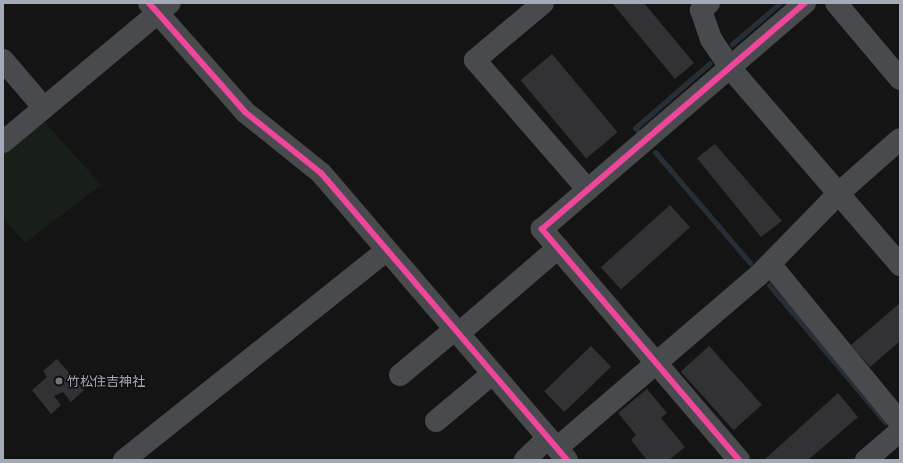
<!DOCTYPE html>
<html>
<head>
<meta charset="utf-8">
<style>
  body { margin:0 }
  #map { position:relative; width:903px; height:463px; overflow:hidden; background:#141415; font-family:Cabin,"Noto Sans JP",sans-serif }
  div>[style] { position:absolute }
  .green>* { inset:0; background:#181f19 }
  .stream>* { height:5px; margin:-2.5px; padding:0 2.5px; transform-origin:2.5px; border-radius:2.5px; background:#262f38 }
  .building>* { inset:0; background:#323234; transform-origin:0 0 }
  .minor>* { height:22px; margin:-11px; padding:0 11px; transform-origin:11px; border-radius:11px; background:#484a4e }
  .cycleway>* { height:6px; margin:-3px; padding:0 3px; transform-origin:3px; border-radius:3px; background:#ed469a }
  .dots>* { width:11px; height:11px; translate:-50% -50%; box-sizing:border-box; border:2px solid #0f0f11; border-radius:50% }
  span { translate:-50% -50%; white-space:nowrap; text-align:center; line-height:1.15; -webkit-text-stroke:3px #0f0f11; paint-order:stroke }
  .poi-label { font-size:13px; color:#a4aab7 }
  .left { translate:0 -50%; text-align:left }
  .frame { position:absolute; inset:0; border:4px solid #a4aab7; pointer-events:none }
</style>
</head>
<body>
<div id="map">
  <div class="green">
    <i style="clip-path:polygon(43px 120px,101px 185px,25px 243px,3px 218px,3px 153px)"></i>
  </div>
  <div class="stream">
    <i style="left:732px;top:44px;width:63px;rotate:-40.5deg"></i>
    <i style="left:637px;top:130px;width:3px;rotate:-135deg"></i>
    <i style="left:635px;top:128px;width:99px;rotate:-40.9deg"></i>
    <i style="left:655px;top:152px;width:146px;rotate:49.4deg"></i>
    <i style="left:769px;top:285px;width:180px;rotate:49.7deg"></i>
  </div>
  <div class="building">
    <i style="clip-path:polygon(612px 3px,644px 3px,694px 63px,675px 79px)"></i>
    <i style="left:552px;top:54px;width:102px;height:41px;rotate:50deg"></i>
    <i style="clip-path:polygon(715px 144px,782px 221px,761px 237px,697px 158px)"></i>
    <i style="left:670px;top:205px;width:30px;height:93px;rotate:48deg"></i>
    <i style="clip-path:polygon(900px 303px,900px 341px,870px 367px,851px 345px)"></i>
    <i style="left:591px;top:346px;width:29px;height:65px;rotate:46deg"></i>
    <i style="left:709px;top:346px;width:79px;height:38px;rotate:48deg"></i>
    <i style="clip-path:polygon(57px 359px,84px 390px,71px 402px,63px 392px,54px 396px,61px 405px,51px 414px,32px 390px,47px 377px,43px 371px)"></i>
    <i style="clip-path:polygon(647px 389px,667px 413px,661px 418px,685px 447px,669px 460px,647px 460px,631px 440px,636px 435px,618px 413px)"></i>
    <i style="clip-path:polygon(838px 393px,858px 417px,808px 460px,764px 460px)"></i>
  </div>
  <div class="minor">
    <i style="left:149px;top:3px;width:145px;rotate:48.6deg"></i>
    <i style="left:245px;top:112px;width:97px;rotate:38.8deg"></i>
    <i style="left:321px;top:173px;width:378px;rotate:49.4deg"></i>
    <i style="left:543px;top:3px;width:89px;rotate:140deg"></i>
    <i style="left:475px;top:60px;width:172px;rotate:49deg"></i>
    <i style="left:709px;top:3px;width:11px;rotate:139deg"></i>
    <i style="left:701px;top:10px;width:31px;rotate:71deg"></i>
    <i style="left:711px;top:39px;width:36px;rotate:56deg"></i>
    <i style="left:731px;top:69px;width:259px;rotate:49.2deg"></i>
    <i style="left:836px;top:3px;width:99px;rotate:49.9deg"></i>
    <i style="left:3px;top:60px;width:63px;rotate:49.5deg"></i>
    <i style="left:3px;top:142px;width:217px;rotate:-39.8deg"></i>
    <i style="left:770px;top:264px;width:205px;rotate:50.6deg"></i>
    <i style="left:458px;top:334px;width:132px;rotate:-40.7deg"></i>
    <i style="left:400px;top:375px;width:70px;rotate:-39.8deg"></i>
    <i style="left:436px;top:421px;width:73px;rotate:-40deg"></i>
    <i style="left:557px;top:448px;width:265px;rotate:-40.6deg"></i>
    <i style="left:758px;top:276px;width:116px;rotate:-45.7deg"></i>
    <i style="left:839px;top:193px;width:81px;rotate:-41.5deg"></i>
    <i style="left:124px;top:460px;width:335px;rotate:-38.6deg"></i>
    <i style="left:525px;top:460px;width:32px;rotate:-44deg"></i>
    <i style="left:739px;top:460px;width:304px;rotate:-130.5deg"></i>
    <i style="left:542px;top:229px;width:347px;rotate:-40.7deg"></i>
    <i style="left:866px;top:460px;width:45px;rotate:-40.5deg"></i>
  </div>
  <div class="cycleway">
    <i style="left:149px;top:3px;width:145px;rotate:48.6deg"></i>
    <i style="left:245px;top:112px;width:97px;rotate:38.8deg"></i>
    <i style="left:321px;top:173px;width:378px;rotate:49.4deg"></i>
    <i style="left:739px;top:460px;width:304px;rotate:-130.5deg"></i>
    <i style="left:542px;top:229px;width:347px;rotate:-40.7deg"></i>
  </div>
  <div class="dots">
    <i style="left:59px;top:381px;background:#72767e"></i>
  </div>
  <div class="poi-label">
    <span class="left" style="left:67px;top:381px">竹松住吉神社</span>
  </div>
  <div class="frame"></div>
</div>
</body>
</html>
